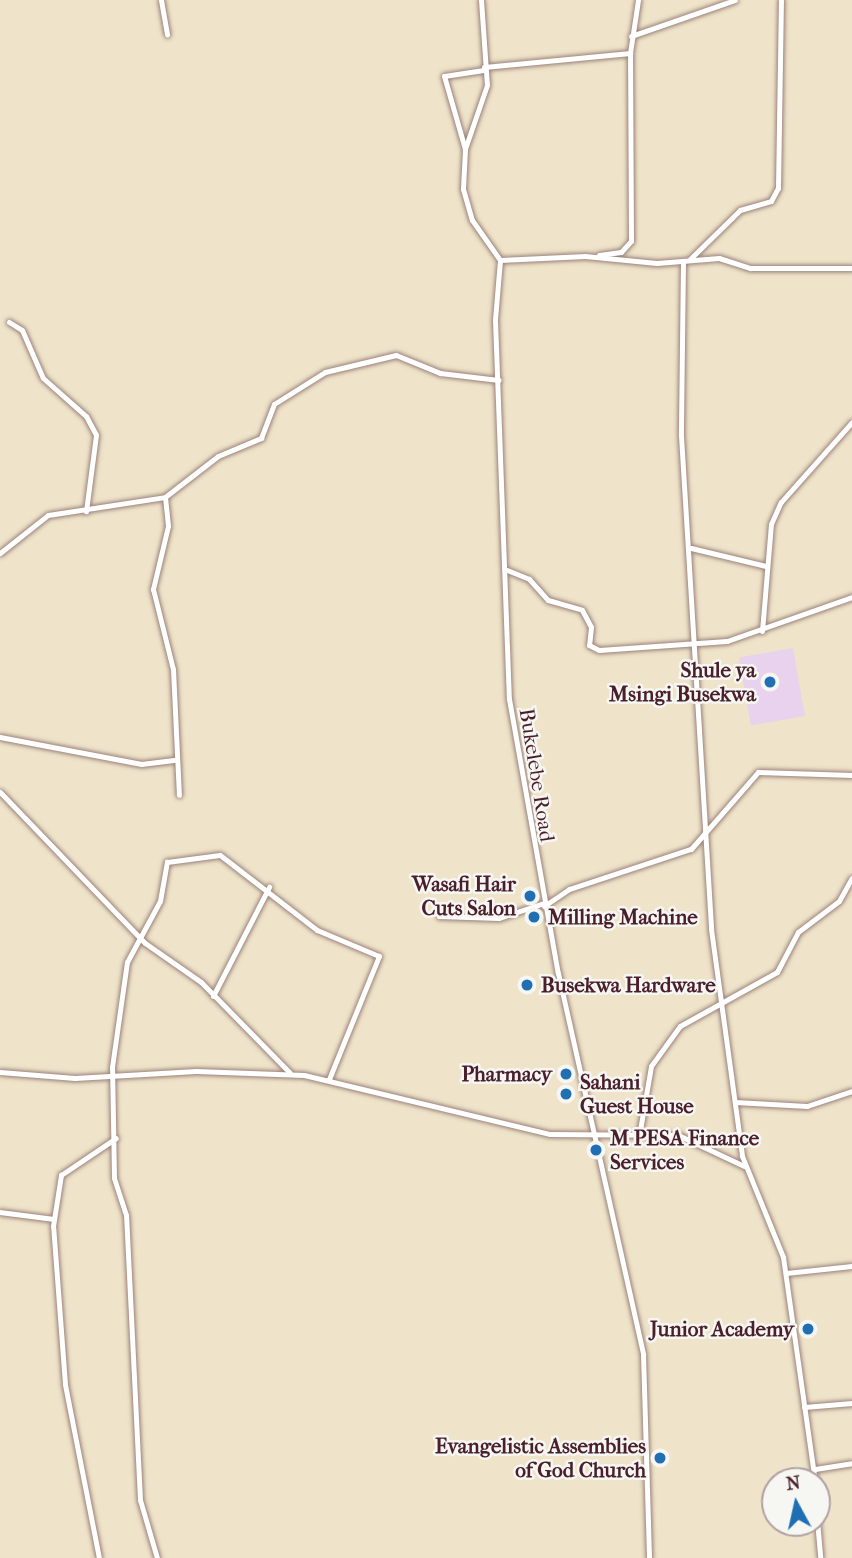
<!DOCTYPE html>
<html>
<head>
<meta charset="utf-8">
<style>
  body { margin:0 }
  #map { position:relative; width:852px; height:1558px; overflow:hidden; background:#efe4ca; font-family:"IM FELL French Canon",serif }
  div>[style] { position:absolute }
  .built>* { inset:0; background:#e8d2ee; transform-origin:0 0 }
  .roads { filter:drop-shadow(0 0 2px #9c827a) drop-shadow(0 0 2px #9c827a) }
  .street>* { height:5px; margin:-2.5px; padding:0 2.5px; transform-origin:2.5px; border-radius:2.5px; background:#fff }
  .dots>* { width:19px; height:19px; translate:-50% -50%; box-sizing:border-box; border:4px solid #f6f6f2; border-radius:50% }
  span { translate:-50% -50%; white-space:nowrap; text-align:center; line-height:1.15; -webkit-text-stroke:5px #f6f6f2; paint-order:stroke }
  .poi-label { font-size:21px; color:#4a1f2b; font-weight:700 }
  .right { translate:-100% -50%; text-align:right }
  .left { translate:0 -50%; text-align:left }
  .street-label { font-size:21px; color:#4a1f2b }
  .north { position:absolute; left:761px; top:1467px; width:70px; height:70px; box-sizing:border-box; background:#f6f6f2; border:2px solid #b1a0a2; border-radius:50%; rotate:352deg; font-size:19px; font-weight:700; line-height:28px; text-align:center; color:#4a1f2b }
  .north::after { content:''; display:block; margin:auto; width:24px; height:32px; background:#1f6fb2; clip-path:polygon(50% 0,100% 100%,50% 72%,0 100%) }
</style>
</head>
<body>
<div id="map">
  <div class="built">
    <i style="left:793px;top:648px;width:69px;height:55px;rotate:80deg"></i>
  </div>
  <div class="roads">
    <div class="street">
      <i style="left:161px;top:0;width:35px;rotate:80deg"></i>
      <i style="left:481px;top:0;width:85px;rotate:86deg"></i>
      <i style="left:487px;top:85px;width:68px;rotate:109deg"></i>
      <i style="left:465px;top:149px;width:40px;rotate:92.9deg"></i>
      <i style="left:463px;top:189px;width:32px;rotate:74deg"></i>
      <i style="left:472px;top:220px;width:49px;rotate:55deg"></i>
      <i style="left:500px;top:260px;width:60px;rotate:94.8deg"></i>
      <i style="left:495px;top:320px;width:379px;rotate:87.9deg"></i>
      <i style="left:509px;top:699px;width:278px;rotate:79.9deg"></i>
      <i style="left:558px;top:973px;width:390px;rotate:77.4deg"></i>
      <i style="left:643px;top:1354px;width:204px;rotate:88.3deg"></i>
      <i style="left:631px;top:36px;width:110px;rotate:-19.1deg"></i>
      <i style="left:484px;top:67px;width:147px;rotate:-5.5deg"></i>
      <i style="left:465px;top:149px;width:76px;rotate:-106deg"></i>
      <i style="left:444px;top:76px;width:40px;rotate:-8.5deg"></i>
      <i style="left:599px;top:255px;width:22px;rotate:-8deg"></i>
      <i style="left:621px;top:252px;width:15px;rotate:-48deg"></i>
      <i style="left:631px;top:241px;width:188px;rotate:-90.3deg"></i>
      <i style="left:630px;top:53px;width:54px;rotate:-81.4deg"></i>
      <i style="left:690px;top:259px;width:70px;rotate:-44.4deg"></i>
      <i style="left:740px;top:210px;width:32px;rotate:-16deg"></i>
      <i style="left:771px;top:201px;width:15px;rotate:-62deg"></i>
      <i style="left:778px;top:188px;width:188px;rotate:-89.1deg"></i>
      <i style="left:500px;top:260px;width:85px;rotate:-2.7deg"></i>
      <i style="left:585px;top:256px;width:72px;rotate:5.6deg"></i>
      <i style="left:657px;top:263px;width:62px;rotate:-4.6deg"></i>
      <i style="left:719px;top:258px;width:33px;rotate:18deg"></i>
      <i style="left:750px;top:268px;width:102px"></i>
      <i style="left:683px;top:262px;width:174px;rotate:90.7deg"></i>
      <i style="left:681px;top:436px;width:494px;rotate:86.5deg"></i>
      <i style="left:711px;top:929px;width:229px;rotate:82.2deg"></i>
      <i style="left:742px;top:1156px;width:109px;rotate:67.9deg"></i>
      <i style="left:783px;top:1257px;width:226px;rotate:81.9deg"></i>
      <i style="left:9px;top:322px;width:15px;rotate:32deg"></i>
      <i style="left:22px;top:330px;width:52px;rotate:66.4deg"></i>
      <i style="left:43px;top:378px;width:57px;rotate:41.5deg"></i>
      <i style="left:86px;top:416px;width:21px;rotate:62deg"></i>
      <i style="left:96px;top:435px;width:77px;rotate:97.5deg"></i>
      <i style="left:165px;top:497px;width:29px;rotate:84deg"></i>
      <i style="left:168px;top:526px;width:65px;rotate:103.4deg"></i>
      <i style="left:153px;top:589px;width:82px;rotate:76deg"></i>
      <i style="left:173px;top:669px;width:126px;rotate:87.3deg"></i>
      <i style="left:691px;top:548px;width:77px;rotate:13.5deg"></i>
      <i style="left:0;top:553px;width:61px;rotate:-38.4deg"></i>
      <i style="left:48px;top:515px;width:118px;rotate:-8.7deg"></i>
      <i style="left:165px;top:497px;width:67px;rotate:-37.7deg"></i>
      <i style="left:218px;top:456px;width:47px;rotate:-22.7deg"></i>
      <i style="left:261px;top:438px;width:36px;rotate:-69deg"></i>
      <i style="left:274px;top:404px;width:60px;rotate:-32.1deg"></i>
      <i style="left:325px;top:372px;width:73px;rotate:-13.5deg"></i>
      <i style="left:396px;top:355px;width:48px;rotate:22.2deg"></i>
      <i style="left:440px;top:373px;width:59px;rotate:6.8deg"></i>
      <i style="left:507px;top:570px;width:24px;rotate:22deg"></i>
      <i style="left:529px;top:579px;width:28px;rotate:48deg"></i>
      <i style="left:548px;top:600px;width:35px;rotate:16deg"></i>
      <i style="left:582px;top:610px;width:19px;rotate:62deg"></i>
      <i style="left:591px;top:627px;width:18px;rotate:96deg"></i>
      <i style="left:589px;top:645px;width:11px;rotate:27deg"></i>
      <i style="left:599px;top:650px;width:128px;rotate:-4deg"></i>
      <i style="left:727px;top:641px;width:133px;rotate:-19.4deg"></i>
      <i style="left:762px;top:631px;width:107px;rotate:-85.2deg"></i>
      <i style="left:771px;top:524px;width:24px;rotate:-66deg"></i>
      <i style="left:781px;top:502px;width:107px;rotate:-48.4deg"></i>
      <i style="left:0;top:737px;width:144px;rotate:10.8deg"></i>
      <i style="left:141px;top:764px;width:35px;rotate:-7deg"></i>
      <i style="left:0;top:792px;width:209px;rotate:46.2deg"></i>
      <i style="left:145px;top:943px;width:68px;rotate:34.9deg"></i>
      <i style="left:201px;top:982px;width:127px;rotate:45.6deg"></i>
      <i style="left:544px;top:906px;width:30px;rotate:-34deg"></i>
      <i style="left:569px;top:889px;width:128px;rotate:-18.2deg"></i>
      <i style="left:691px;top:849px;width:102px;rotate:-49deg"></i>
      <i style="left:758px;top:772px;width:94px;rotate:1.8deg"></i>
      <i style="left:439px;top:916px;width:60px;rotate:1.9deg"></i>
      <i style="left:499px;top:918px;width:47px;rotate:-18.4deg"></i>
      <i style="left:213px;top:996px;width:123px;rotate:-62.8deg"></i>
      <i style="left:0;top:1072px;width:75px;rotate:4.6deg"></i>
      <i style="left:75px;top:1078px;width:121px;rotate:-3.3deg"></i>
      <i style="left:196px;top:1071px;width:108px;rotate:2.1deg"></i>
      <i style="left:304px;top:1075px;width:253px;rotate:13.5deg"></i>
      <i style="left:550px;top:1134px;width:128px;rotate:0.4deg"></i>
      <i style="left:678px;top:1135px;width:73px;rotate:25.2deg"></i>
      <i style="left:735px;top:1102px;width:72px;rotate:3.2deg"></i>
      <i style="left:807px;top:1106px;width:47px;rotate:-18.4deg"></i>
      <i style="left:640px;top:1130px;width:65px;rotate:-80.2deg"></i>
      <i style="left:651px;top:1066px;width:49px;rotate:-54.1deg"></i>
      <i style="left:680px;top:1026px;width:111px;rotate:-29.1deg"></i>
      <i style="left:777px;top:972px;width:45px;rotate:-62.3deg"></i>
      <i style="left:798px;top:932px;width:51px;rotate:-37.1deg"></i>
      <i style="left:839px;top:901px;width:26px;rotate:-61deg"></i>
      <i style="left:0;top:1212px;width:54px;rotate:7.4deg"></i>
      <i style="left:786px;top:1273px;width:66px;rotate:-6.1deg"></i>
      <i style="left:804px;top:1407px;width:48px;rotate:-4.8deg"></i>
      <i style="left:815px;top:1469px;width:37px;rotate:-9deg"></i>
      <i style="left:817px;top:1520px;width:38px;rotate:85deg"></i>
      <i style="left:99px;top:1558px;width:177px;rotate:-101.1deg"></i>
      <i style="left:65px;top:1384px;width:158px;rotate:-94.3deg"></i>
      <i style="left:53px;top:1226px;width:52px;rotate:-81.1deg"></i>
      <i style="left:61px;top:1175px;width:66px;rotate:-33.9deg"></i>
      <i style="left:157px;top:1558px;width:60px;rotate:-106.3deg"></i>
      <i style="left:140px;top:1500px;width:285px;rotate:-92.8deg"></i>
      <i style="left:126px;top:1215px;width:39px;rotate:-108deg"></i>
      <i style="left:114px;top:1178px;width:111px;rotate:-91deg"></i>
      <i style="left:112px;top:1067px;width:106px;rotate:-81.9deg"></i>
      <i style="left:127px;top:962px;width:69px;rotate:-61.6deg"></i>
      <i style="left:160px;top:901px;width:40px;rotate:-80deg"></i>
      <i style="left:167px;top:862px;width:53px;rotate:-7.5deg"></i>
      <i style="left:220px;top:855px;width:123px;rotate:37.7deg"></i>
      <i style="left:317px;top:930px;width:67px;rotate:22.8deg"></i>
      <i style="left:379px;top:956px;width:133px;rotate:112.1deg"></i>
    </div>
  </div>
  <div class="dots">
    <i style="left:770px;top:682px;background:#1f6fb2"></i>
    <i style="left:530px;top:896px;background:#1f6fb2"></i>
    <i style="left:534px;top:917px;background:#1f6fb2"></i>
    <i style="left:527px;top:985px;background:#1f6fb2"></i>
    <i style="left:566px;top:1074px;background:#1f6fb2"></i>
    <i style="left:566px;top:1094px;background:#1f6fb2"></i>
    <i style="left:596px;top:1150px;background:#1f6fb2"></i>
    <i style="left:808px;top:1329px;background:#1f6fb2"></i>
    <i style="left:660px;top:1458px;background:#1f6fb2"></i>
  </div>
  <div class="poi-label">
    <span class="right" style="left:756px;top:682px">Shule ya<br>Msingi Busekwa</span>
    <span class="right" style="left:516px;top:896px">Wasafi Hair<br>Cuts Salon</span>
    <span class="left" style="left:548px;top:917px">Milling Machine</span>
    <span class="left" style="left:541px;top:985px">Busekwa Hardware</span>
    <span class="right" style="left:552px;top:1074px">Pharmacy</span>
    <span class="left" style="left:580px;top:1094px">Sahani<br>Guest House</span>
    <span class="left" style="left:610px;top:1150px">M PESA Finance<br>Services</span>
    <span class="right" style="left:794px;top:1329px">Junior Academy</span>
    <span class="right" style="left:646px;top:1458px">Evangelistic Assemblies<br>of God Church</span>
  </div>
  <div class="street-label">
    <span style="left:537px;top:775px;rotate:81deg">Bukelebe Road</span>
  </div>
  <div class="north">N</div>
</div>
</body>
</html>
